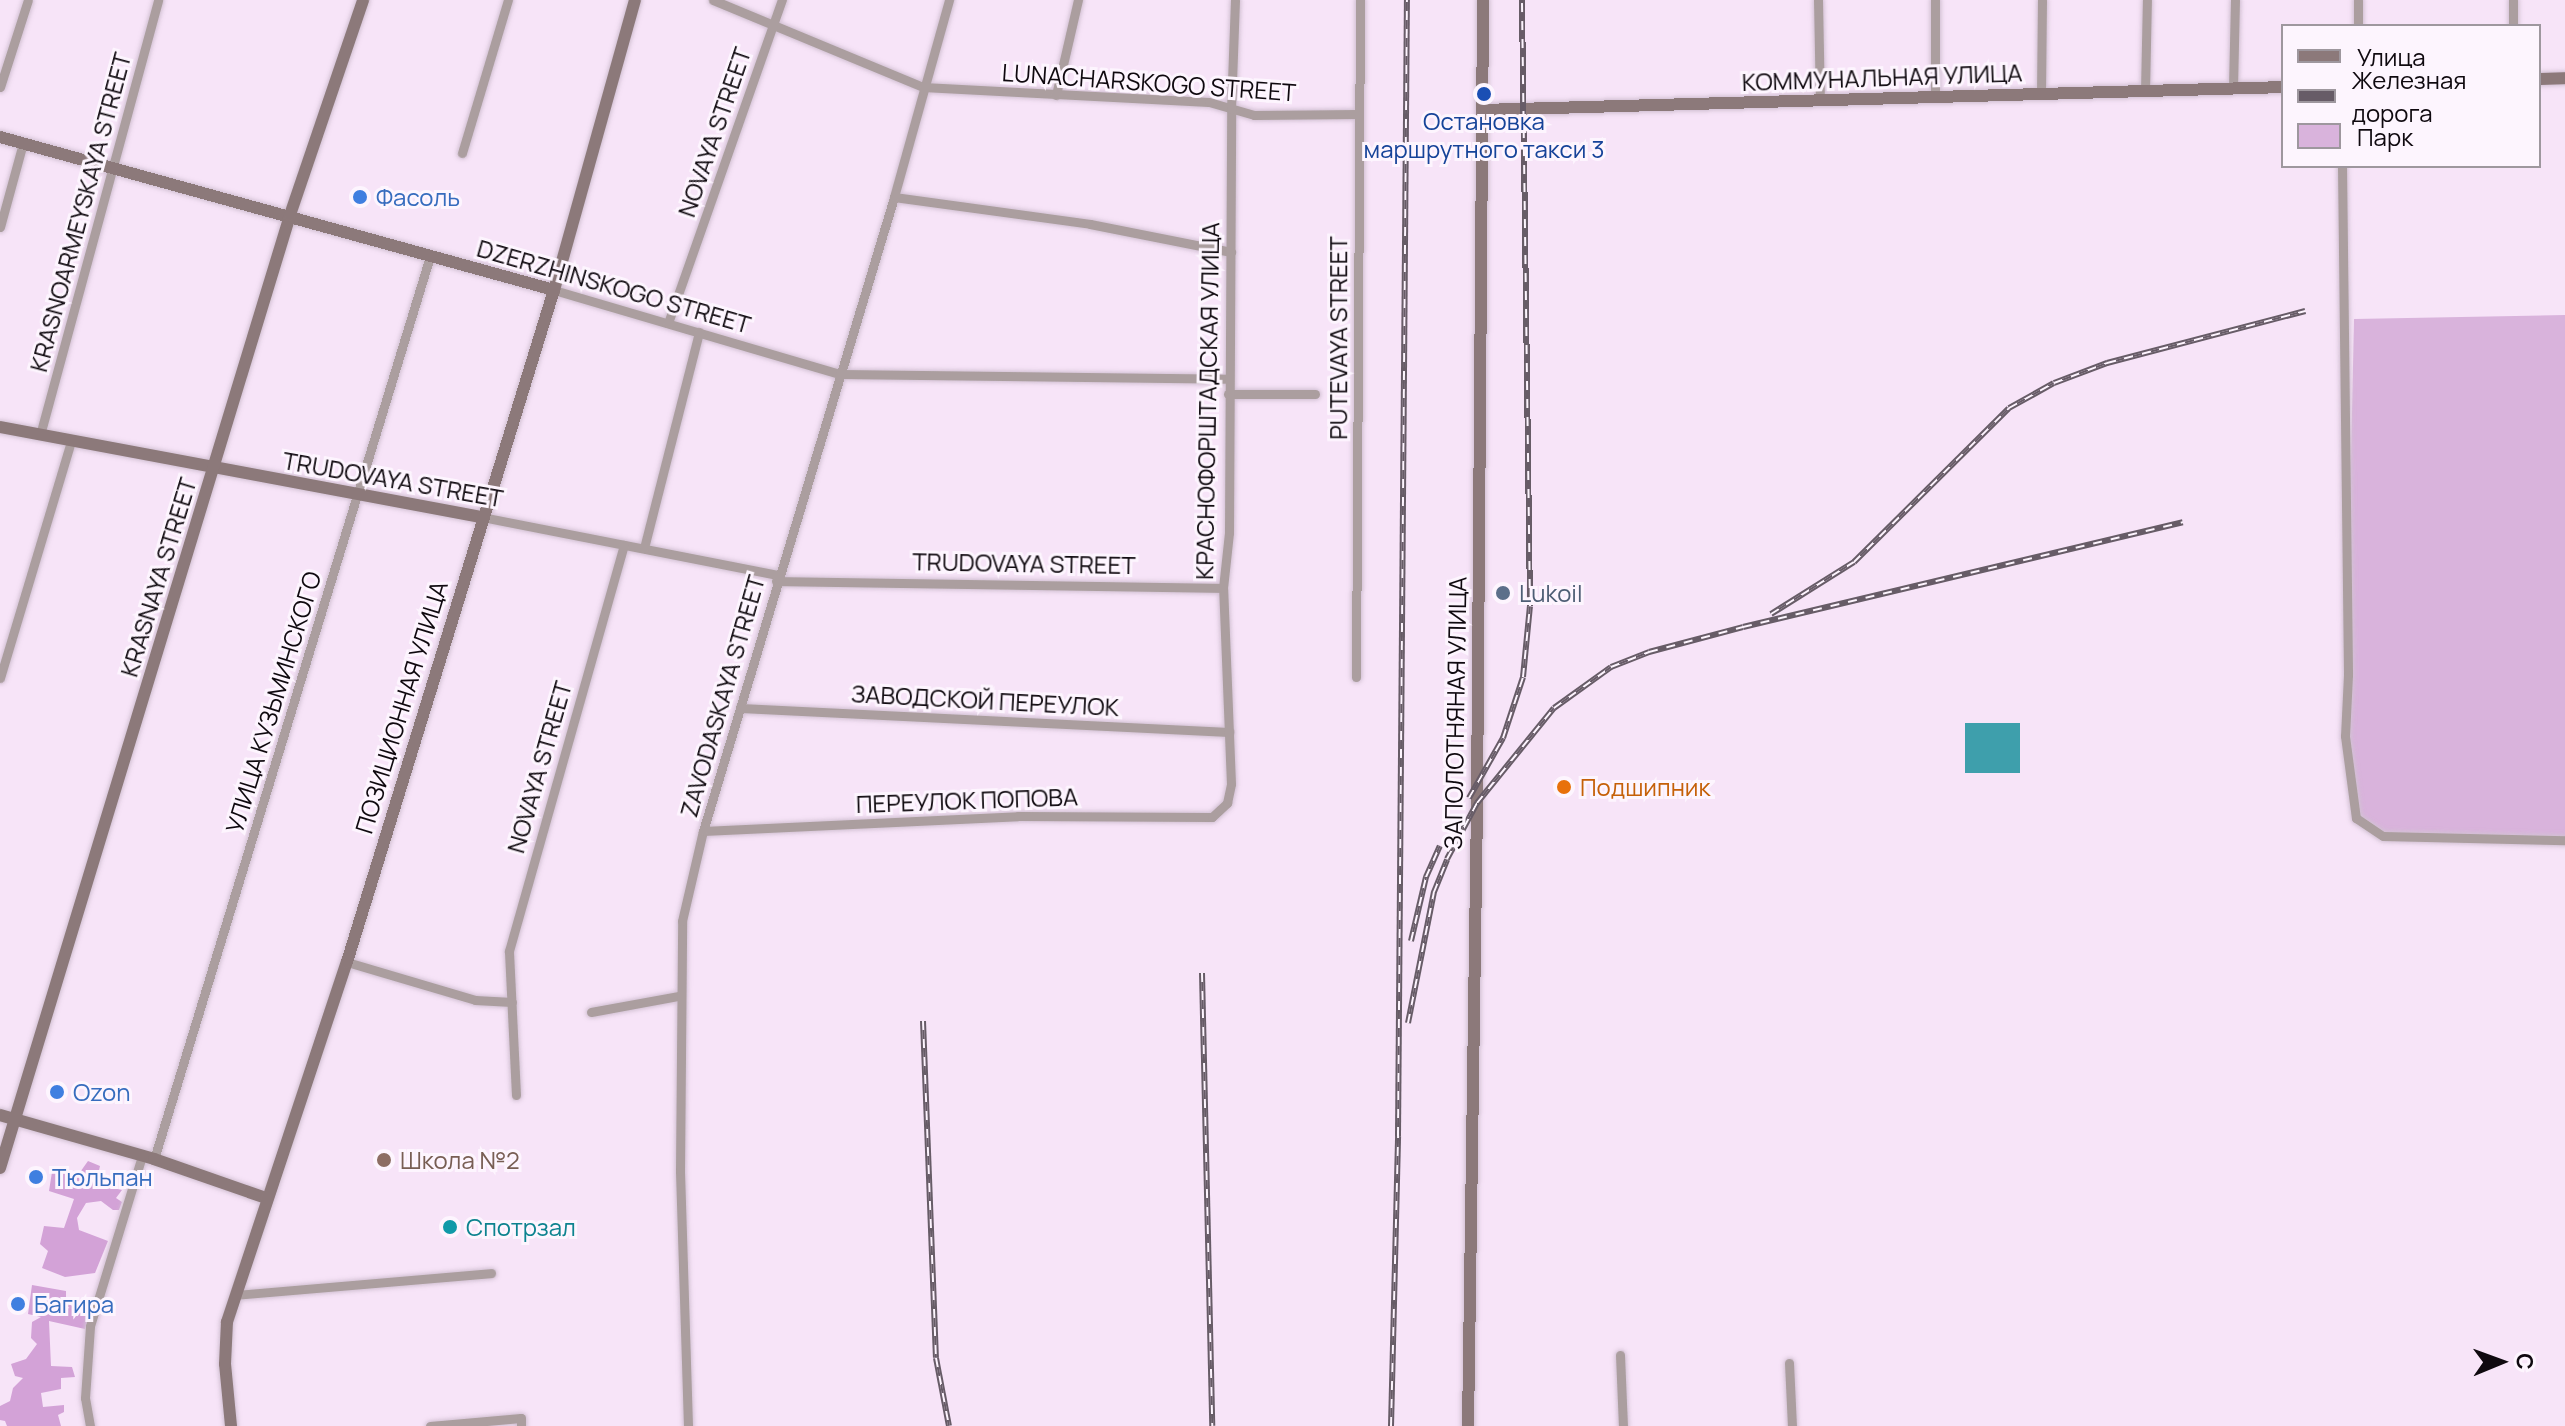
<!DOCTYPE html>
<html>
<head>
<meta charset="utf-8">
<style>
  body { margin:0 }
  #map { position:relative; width:2565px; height:1426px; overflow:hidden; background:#f7e4f8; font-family:Manrope,sans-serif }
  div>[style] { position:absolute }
  .green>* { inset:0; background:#d9b3dc }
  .forest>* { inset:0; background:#d3a2d7 }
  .water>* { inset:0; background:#3e9fac; transform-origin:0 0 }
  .roads { filter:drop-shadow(0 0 2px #d2c1d3) drop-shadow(0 0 2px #d2c1d3) }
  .street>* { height:9px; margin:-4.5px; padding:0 4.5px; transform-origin:4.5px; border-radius:4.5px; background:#ab9e9f }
  .secondary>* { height:12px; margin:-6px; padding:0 6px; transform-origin:6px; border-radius:6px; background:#8c797a }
  .rail>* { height:6px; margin-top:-3px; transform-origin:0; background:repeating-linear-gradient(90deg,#fdf5fe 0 9px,#675c67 0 18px); box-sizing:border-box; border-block:2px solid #675c67 }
  .dots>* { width:22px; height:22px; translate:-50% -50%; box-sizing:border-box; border:4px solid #fdf5fe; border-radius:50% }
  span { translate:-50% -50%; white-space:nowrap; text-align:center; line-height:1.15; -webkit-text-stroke:6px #fdf5fe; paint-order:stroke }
  .street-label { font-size:24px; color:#0f090f }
  .transit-label { font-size:24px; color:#164399 }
  .shop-label { font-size:24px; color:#366cbe }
  .left { translate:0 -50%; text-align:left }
  .service-label { font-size:24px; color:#4e5e75 }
  .food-label { font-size:24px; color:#c56008 }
  .education-label { font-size:24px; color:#785e54 }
  .culture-label { font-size:24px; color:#0d838f }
  .legend { position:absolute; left:2281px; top:24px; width:260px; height:144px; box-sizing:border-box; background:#fdf5fe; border:2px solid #9e979e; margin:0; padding:10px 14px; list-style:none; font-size:24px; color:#0f090f }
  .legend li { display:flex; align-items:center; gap:16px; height:40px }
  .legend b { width:40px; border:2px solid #9e979e }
  .north { position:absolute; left:2461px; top:1322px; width:80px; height:80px; -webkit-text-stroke:6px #fdf5fe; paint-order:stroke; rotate:89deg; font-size:22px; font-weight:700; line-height:32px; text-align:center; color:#0f090f }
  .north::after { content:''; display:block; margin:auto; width:28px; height:36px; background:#0f090f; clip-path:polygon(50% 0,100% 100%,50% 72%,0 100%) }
</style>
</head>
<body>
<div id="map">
  <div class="green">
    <i style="clip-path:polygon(2565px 315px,2565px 837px,2383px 836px,2356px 818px,2345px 736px,2354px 319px)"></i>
  </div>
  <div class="forest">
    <i style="clip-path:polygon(88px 1161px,100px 1166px,96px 1184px,122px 1190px,116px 1198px,122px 1202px,119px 1210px,113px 1210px,101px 1201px,86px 1203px,77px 1218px,79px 1230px,108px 1241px,95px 1273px,65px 1277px,42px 1268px,48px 1251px,40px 1244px,44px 1226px,64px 1228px,74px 1199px,49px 1191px,52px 1172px,78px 1175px)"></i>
    <i style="clip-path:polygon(32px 1285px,66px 1291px,66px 1303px,90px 1314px,85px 1329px,49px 1321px,51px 1366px,72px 1367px,75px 1377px,61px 1378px,61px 1389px,41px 1393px,43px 1407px,64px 1405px,64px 1412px,58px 1415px,61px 1426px,7px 1426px,5px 1421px,0 1420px,0 1406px,10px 1401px,13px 1388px,23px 1378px,15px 1376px,11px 1364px,26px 1359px,37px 1344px,31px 1338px,32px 1322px,41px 1317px,28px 1314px)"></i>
  </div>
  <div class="water">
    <i style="left:1965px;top:723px;width:55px;height:50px"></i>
  </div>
  <div class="roads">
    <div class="street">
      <i style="left:713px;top:0;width:227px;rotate:22.5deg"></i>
      <i style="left:923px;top:87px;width:286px;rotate:3deg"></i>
      <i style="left:1209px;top:102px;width:47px;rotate:16.1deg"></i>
      <i style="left:1254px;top:115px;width:105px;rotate:-0.5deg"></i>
      <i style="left:1818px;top:0;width:101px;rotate:88.9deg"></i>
      <i style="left:2358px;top:26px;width:26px;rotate:-90deg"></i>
      <i style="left:2513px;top:26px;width:26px;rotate:-90deg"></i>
      <i style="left:0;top:87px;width:91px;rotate:-72.2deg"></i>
      <i style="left:2233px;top:88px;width:88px;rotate:-88.7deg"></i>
      <i style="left:2145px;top:92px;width:92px;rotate:-88.8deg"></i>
      <i style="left:2041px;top:94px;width:94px;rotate:-89.4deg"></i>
      <i style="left:1056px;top:95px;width:98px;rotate:-77deg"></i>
      <i style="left:1935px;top:98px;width:98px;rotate:-90deg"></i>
      <i style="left:462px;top:153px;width:160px;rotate:-73.3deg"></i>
      <i style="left:2342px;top:166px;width:509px;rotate:89.32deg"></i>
      <i style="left:2348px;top:675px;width:61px;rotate:92.8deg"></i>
      <i style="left:2345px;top:736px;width:83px;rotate:82.4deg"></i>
      <i style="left:2356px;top:818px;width:32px;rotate:34deg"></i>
      <i style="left:2383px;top:836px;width:182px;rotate:1.3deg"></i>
      <i style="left:894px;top:197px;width:198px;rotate:7.8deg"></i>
      <i style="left:1090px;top:224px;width:144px;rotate:11.2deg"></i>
      <i style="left:0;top:227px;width:87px;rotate:-74.7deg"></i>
      <i style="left:554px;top:290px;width:298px;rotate:16.4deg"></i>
      <i style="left:840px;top:374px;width:389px;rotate:0.7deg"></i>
      <i style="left:668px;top:323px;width:343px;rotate:-70.6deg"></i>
      <i style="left:1228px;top:394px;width:87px"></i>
      <i style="left:40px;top:435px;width:451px;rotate:-74.8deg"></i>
      <i style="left:482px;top:517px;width:302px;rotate:11.1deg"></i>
      <i style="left:644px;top:548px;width:223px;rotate:-75.7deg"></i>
      <i style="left:776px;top:581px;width:447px;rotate:0.9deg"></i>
      <i style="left:1356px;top:677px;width:677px;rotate:-89.66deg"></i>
      <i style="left:0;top:678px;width:246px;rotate:-73.3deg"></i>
      <i style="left:740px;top:708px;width:490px;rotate:2.8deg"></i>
      <i style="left:703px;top:831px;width:315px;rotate:-2.7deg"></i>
      <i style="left:1018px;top:816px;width:194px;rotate:0.3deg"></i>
      <i style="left:1212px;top:817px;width:21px;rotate:-43deg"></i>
      <i style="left:1227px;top:803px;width:19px;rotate:-78deg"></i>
      <i style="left:1231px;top:784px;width:196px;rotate:-92.3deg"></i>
      <i style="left:1223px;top:588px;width:55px;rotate:-83.8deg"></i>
      <i style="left:1229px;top:533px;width:424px;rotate:-89.7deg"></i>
      <i style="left:1231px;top:109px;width:109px;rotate:-87.9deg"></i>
      <i style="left:347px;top:962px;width:134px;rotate:16.5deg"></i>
      <i style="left:475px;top:1000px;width:37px;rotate:3deg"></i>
      <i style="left:591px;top:1012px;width:88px;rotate:-10.4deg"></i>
      <i style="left:516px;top:1095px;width:144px;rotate:-92.8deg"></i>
      <i style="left:509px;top:951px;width:422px;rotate:-74.2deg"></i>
      <i style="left:154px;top:1159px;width:944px;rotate:-73deg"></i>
      <i style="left:235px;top:1295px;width:257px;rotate:-4.9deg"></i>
      <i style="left:1620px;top:1355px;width:71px;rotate:87.6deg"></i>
      <i style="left:1789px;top:1363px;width:63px;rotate:87.3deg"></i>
      <i style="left:90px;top:1426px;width:28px;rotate:-100deg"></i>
      <i style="left:85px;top:1398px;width:72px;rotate:-86deg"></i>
      <i style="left:90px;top:1326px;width:178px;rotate:-73deg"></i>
      <i style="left:430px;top:1426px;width:91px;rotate:-5deg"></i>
      <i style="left:521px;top:1418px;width:8px;rotate:90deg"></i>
      <i style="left:688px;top:1426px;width:255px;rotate:-91.8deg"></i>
      <i style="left:680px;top:1171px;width:250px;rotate:-89.5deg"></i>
      <i style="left:682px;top:921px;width:92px;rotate:-76.9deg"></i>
      <i style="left:703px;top:831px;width:662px;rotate:-73.23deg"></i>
      <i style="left:894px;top:197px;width:205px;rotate:-74.4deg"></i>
    </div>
    <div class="secondary">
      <i style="left:2539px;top:79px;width:26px;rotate:-2deg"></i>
      <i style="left:1482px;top:110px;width:801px;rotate:-1.64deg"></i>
      <i style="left:0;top:137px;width:575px;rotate:15.44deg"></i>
      <i style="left:0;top:427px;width:490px;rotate:10.6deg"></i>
      <i style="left:0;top:1115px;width:160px;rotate:15.9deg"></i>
      <i style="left:154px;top:1159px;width:119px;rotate:19.2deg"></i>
      <i style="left:0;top:1168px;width:996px;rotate:-73.07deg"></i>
      <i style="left:290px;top:215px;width:227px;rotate:-71.2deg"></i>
      <i style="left:231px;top:1426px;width:62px;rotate:-95.5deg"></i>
      <i style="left:225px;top:1364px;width:42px;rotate:-87.3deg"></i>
      <i style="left:227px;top:1322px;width:379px;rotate:-71.6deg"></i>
      <i style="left:347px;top:962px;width:703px;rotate:-72.88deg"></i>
      <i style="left:554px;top:290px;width:301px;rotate:-74.4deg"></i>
      <i style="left:1468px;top:1426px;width:623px;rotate:-89.17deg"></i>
      <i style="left:1477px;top:803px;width:803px;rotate:-89.57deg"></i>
    </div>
  </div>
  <div class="rail">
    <i style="left:1771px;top:614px;width:98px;rotate:-32.1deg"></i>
    <i style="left:1854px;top:562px;width:218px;rotate:-44.8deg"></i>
    <i style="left:2009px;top:408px;width:51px;rotate:-29.1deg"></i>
    <i style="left:2054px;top:383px;width:57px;rotate:-20.7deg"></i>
    <i style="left:2107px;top:363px;width:205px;rotate:-14.7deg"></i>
    <i style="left:1469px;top:798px;width:69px;rotate:-60.5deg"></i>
    <i style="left:1503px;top:738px;width:64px;rotate:-71.8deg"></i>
    <i style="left:1523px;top:677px;width:71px;rotate:-84.4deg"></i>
    <i style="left:1530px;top:606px;width:606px;rotate:-90.76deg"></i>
    <i style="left:1411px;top:941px;width:66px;rotate:-76.8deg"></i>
    <i style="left:1426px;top:877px;width:34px;rotate:-66deg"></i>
    <i style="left:1202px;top:973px;width:453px;rotate:88.7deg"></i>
    <i style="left:923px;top:1021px;width:337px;rotate:87.8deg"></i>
    <i style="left:936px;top:1358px;width:69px;rotate:79.2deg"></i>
    <i style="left:1408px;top:1023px;width:134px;rotate:-78.8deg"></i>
    <i style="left:1434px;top:892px;width:35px;rotate:-68deg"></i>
    <i style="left:1447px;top:859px;width:64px;rotate:-61.8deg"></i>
    <i style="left:1477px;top:803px;width:122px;rotate:-51deg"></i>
    <i style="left:1554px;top:708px;width:70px;rotate:-35.7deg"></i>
    <i style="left:1611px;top:667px;width:41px;rotate:-21.5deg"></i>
    <i style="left:1649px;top:652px;width:97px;rotate:-14.9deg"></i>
    <i style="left:1743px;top:627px;width:452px;rotate:-13.4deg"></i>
    <i style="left:1391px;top:1426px;width:290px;rotate:-88.6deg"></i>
    <i style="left:1398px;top:1136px;width:1136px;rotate:-89.55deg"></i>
  </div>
  <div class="dots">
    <i style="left:1484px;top:94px;background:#1a4fb4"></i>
    <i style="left:360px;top:197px;background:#3f7fe0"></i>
    <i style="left:1503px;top:593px;background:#5c6f8a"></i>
    <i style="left:1564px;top:787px;background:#e8710a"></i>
    <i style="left:57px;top:1092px;background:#3f7fe0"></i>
    <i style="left:384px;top:1160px;background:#8d6e63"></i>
    <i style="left:36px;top:1177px;background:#3f7fe0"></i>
    <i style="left:450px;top:1227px;background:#0f9aa8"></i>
    <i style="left:18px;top:1304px;background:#3f7fe0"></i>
  </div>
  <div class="street-label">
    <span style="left:1882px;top:77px;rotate:-2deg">КОММУНАЛЬНАЯ УЛИЦА</span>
    <span style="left:1149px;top:82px;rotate:4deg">LUNACHARSKOGO STREET</span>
    <span style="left:714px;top:132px;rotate:-71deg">NOVAYA STREET</span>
    <span style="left:80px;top:212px;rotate:-75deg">KRASNOARMEYSKAYA STREET</span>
    <span style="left:614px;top:286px;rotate:16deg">DZERZHINSKOGO STREET</span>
    <span style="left:1338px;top:338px;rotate:-90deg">PUTEVAYA STREET</span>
    <span style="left:1207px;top:401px;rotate:-89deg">КРАСНОФОРШТАДСКАЯ УЛИЦА</span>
    <span style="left:393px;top:479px;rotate:10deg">TRUDOVAYA STREET</span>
    <span style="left:1024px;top:563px;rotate:1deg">TRUDOVAYA STREET</span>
    <span style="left:158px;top:577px;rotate:-73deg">KRASNAYA STREET</span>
    <span style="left:722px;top:696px;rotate:-74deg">ZAVODASKAYA STREET</span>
    <span style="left:985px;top:700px;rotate:3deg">ЗАВОДСКОЙ ПЕРЕУЛОК</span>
    <span style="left:273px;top:702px;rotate:-73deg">УЛИЦА КУЗЬМИНСКОГО</span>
    <span style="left:401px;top:707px;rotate:-73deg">ПОЗИЦИОННАЯ УЛИЦА</span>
    <span style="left:1455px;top:713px;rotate:-89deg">ЗАПОЛОТНЯНАЯ УЛИЦА</span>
    <span style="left:539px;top:767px;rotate:-74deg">NOVAYA STREET</span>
    <span style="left:967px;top:800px;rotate:-2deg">ПЕРЕУЛОК ПОПОВА</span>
  </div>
  <div class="transit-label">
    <span style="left:1484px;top:135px">Остановка<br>маршрутного такси 3</span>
  </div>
  <div class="shop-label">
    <span class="left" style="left:376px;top:197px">Фасоль</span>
    <span class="left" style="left:73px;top:1092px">Ozon</span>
    <span class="left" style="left:52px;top:1177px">Тюльпан</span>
    <span class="left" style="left:34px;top:1304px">Багира</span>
  </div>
  <div class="service-label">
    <span class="left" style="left:1519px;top:593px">Lukoil</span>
  </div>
  <div class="food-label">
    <span class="left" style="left:1580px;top:787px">Подшипник</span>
  </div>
  <div class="education-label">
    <span class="left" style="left:400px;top:1160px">Школа №2</span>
  </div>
  <div class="culture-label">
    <span class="left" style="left:466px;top:1227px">Спотрзал</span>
  </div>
  <ul class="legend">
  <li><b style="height:10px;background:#8c797a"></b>Улица</li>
  <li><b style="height:10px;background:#675c67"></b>Железная дорога</li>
  <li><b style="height:22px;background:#d9b3dc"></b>Парк</li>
  </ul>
  <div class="north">С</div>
</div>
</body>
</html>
